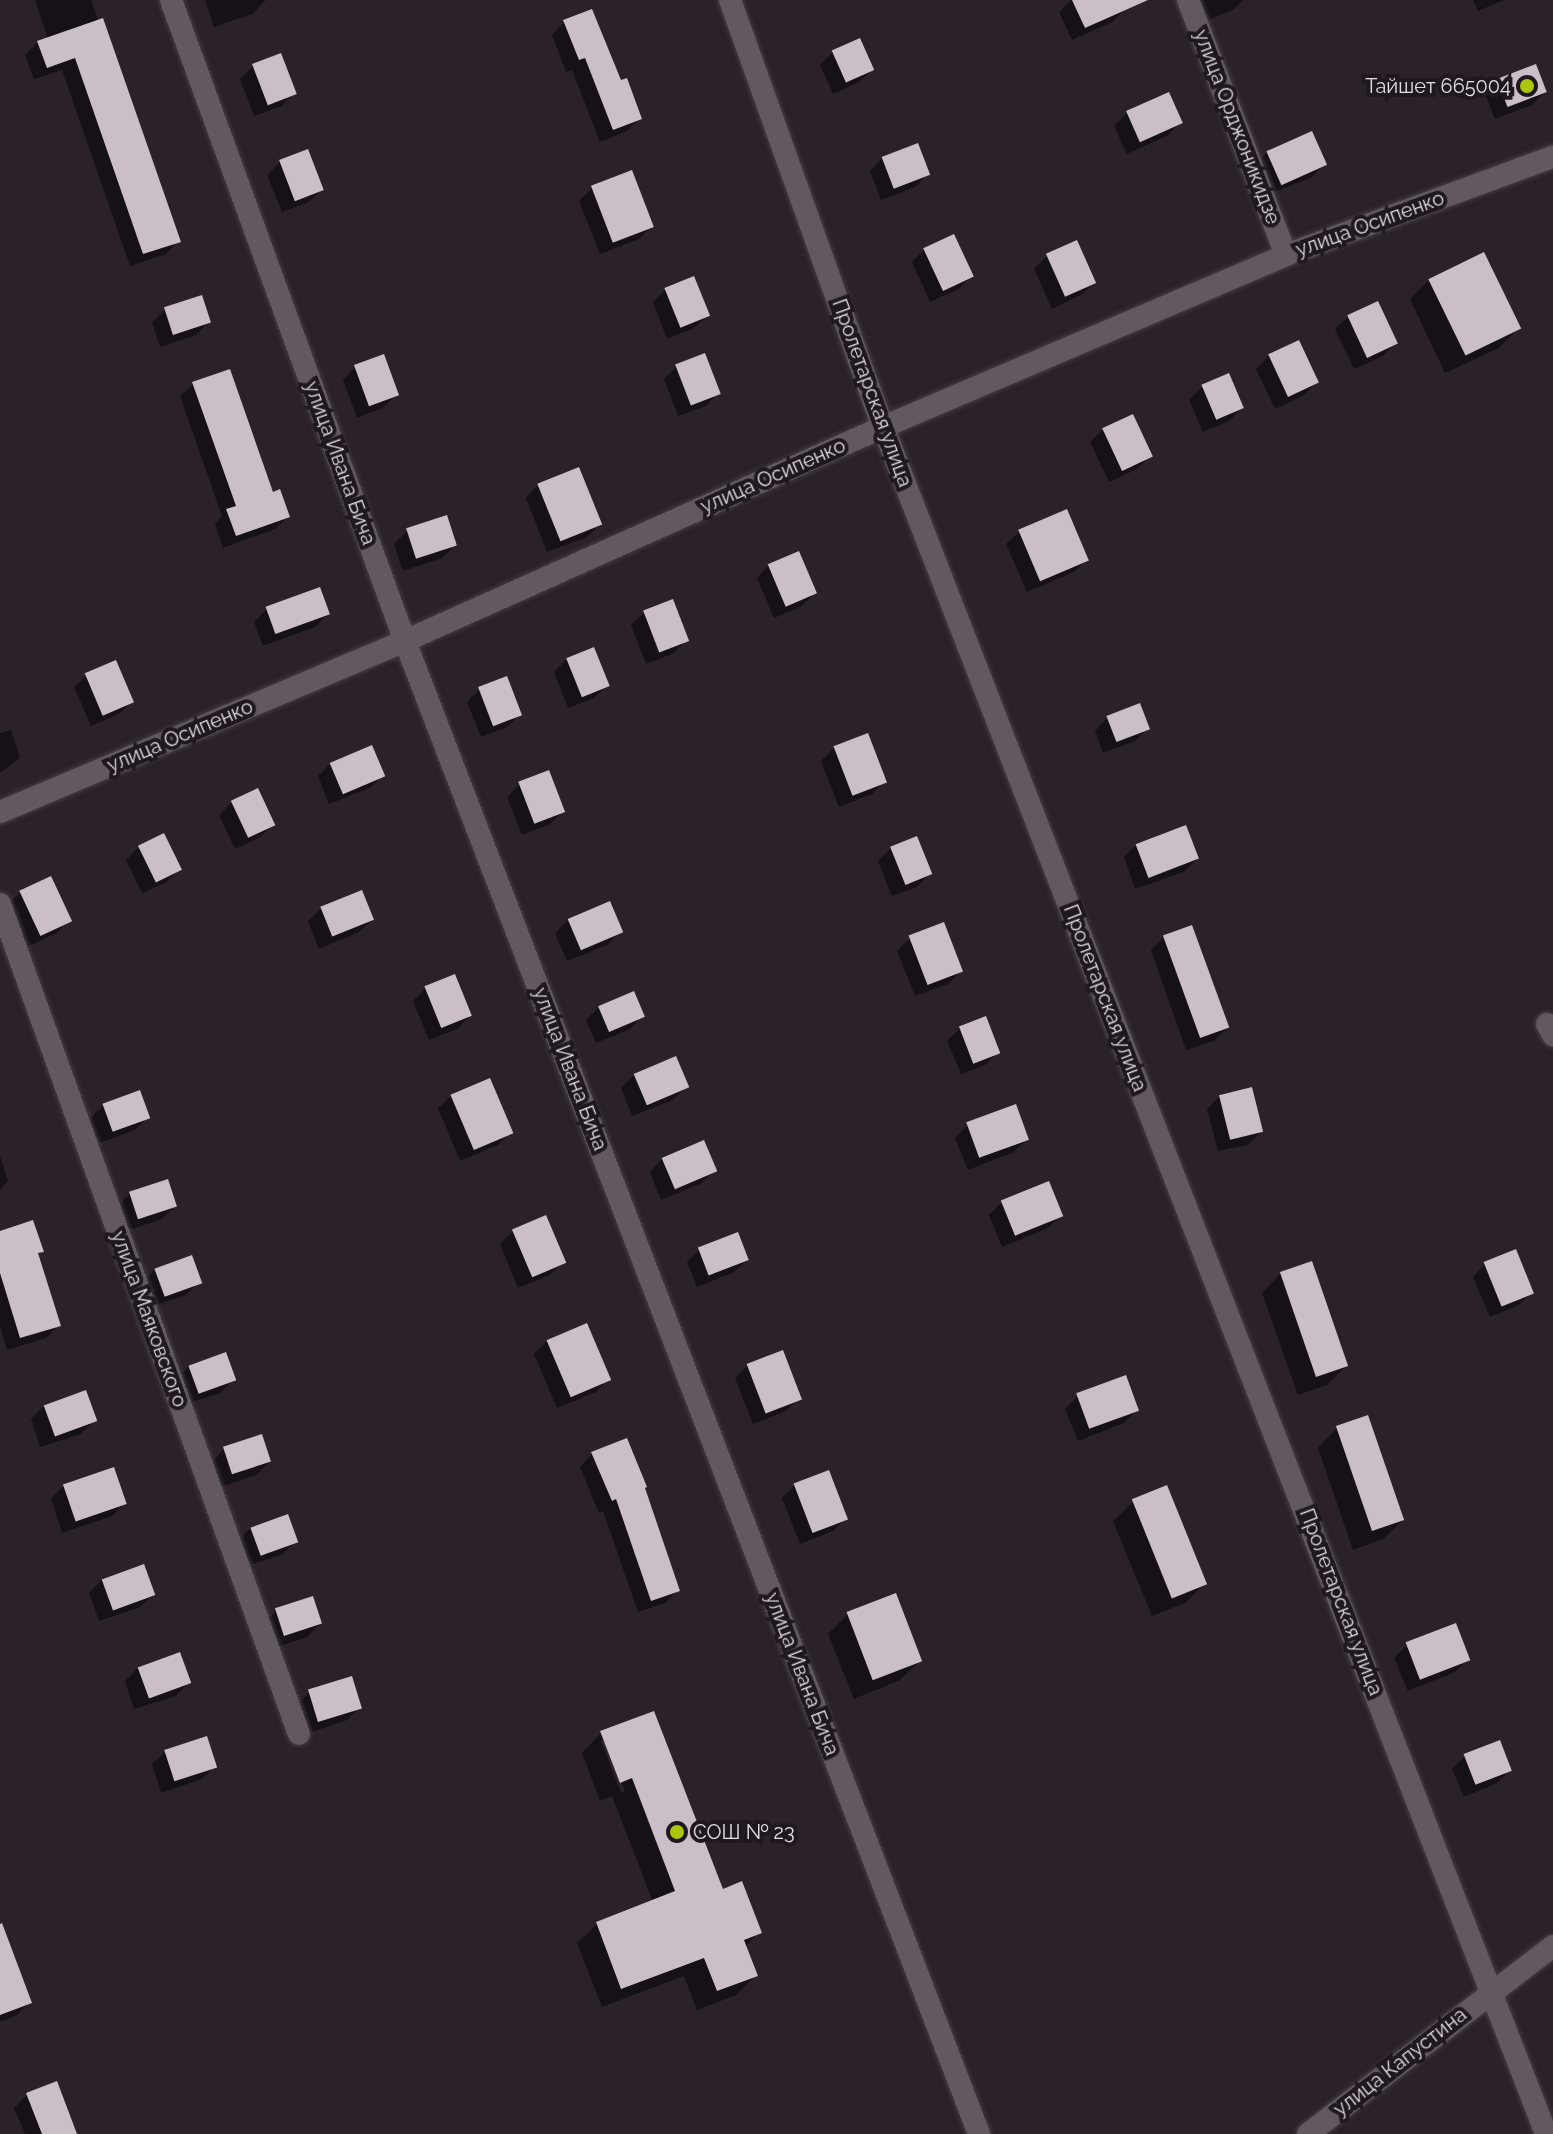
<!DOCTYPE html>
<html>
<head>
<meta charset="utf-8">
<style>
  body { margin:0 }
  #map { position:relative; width:1553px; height:2134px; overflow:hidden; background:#2a212a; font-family:Raleway,sans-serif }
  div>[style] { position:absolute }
  .shadow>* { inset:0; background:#0007 }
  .building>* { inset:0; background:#cabec9; transform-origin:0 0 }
  .roads { filter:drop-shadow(0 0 2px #453d44) drop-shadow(0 0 2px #453d44) }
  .minor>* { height:22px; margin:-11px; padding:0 11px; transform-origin:11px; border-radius:11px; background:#625861 }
  .dots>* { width:22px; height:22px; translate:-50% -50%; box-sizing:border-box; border:4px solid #201820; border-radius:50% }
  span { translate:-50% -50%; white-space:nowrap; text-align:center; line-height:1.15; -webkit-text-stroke:8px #201820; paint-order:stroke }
  .poi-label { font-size:20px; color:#e2dbe1 }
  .right { translate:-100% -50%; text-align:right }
  .left { translate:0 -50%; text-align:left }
  .street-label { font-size:20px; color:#e2dbe1 }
</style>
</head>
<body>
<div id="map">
  <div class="shadow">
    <i style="clip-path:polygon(35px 0,91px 0,178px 241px,166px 254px,130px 266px,62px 70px,34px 79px,25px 55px,38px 42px,48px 39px)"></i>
    <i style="clip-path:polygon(205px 0,265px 0,265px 1px,252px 14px,214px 27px)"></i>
    <i style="clip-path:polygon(1071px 0,1121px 0,1125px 9px,1112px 22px,1072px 40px,1059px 12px)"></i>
    <i style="clip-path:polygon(1200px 0,1243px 0,1234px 9px,1209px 20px)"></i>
    <i style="clip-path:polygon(1473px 0,1504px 0,1478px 11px)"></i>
    <i style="clip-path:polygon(564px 22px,620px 83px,640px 118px,627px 131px,600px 142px,572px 70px,566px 72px,552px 35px)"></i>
    <i style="clip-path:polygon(833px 52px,872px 70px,859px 82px,833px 94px,820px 65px)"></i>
    <i style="clip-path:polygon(280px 56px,294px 93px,282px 106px,254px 116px,240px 79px,253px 66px)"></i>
    <i style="clip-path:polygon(1498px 81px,1545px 92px,1532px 105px,1495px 119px,1485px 94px)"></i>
    <i style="clip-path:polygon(1127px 113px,1180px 122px,1168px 135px,1127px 154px,1114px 126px)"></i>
    <i style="clip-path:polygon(1267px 152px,1324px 164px,1312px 177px,1267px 195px,1255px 165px)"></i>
    <i style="clip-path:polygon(882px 158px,928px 174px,915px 187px,881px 200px,870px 171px)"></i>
    <i style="clip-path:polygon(280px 162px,322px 189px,309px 202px,282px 212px,267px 175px)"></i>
    <i style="clip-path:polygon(592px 188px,652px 226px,639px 239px,600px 254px,579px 201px)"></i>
    <i style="clip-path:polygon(924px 250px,971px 276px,959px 289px,930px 302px,912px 262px)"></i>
    <i style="clip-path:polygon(1047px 256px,1094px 283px,1081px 295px,1052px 309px,1034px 269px)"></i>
    <i style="clip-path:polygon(1429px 280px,1518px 329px,1499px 348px,1445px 373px,1410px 299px)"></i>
    <i style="clip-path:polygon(666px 289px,707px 316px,694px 328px,667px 339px,653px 302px)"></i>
    <i style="clip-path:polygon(165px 310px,208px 322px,196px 335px,160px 347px,152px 322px)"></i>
    <i style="clip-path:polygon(1348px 317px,1395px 343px,1383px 356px,1354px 369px,1335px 329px)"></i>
    <i style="clip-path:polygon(1269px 356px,1316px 383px,1304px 395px,1275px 409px,1256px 369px)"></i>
    <i style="clip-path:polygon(677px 366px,718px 393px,706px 406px,678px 416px,664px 379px)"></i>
    <i style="clip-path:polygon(355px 367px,397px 394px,384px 407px,357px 418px,343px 380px)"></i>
    <i style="clip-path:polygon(193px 384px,288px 516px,275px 529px,223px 548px,215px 524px,222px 516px,180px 396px)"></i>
    <i style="clip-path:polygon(1202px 387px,1242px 408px,1229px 421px,1203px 432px,1189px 400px)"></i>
    <i style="clip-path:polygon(1103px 430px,1150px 456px,1137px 469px,1109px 482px,1090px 442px)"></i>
    <i style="clip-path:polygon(538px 485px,600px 524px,587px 537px,547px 552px,526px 498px)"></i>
    <i style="clip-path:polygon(407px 531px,455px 545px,442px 558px,403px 571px,394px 544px)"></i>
    <i style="clip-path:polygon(1019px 532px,1087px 559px,1074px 572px,1027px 592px,1006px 544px)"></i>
    <i style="clip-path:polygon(769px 565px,815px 593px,802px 606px,774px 618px,757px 578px)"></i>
    <i style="clip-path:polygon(267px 609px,328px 614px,315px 627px,263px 646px,254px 622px)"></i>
    <i style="clip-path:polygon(644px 612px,687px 640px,674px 653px,646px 664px,631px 625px)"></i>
    <i style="clip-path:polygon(567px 659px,607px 686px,594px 698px,568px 708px,554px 672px)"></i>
    <i style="clip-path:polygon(87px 675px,132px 702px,119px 714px,91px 726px,74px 687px)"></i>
    <i style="clip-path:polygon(480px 689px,520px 714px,507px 727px,481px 737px,467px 702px)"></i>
    <i style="clip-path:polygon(1107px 718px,1148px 728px,1135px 741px,1103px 753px,1095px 731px)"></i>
    <i style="clip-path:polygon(11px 730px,20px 758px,0 773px,0 733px)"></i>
    <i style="clip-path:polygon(834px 748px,885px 781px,872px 794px,839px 807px,821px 761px)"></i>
    <i style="clip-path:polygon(331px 763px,383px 775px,370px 788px,329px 804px,318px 776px)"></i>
    <i style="clip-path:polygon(520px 784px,563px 812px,550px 824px,522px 835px,507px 797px)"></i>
    <i style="clip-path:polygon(232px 802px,273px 825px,260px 837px,235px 849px,219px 815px)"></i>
    <i style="clip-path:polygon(1136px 845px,1197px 859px,1184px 872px,1135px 889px,1124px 857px)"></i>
    <i style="clip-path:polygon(139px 847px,179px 869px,167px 882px,142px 893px,126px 860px)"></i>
    <i style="clip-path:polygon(891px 848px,929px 874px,917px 887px,892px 896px,878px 861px)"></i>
    <i style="clip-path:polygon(20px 893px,69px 920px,57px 933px,26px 947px,7px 905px)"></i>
    <i style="clip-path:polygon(321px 909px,372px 920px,359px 932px,319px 949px,308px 921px)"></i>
    <i style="clip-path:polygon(568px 920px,620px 932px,607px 945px,567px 961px,555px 933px)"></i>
    <i style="clip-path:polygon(1164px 937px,1227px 1028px,1214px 1041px,1186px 1050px,1151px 950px)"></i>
    <i style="clip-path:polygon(910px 938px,961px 971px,948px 984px,915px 996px,897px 951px)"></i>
    <i style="clip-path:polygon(426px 988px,470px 1016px,457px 1029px,429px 1040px,413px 1001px)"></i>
    <i style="clip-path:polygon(599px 1007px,642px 1016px,630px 1029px,596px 1043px,586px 1020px)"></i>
    <i style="clip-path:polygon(960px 1028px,998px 1052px,985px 1065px,961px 1074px,947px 1041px)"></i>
    <i style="clip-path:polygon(634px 1075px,686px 1087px,673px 1100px,632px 1116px,621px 1088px)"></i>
    <i style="clip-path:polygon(451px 1096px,511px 1132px,498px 1145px,460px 1161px,438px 1108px)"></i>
    <i style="clip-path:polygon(1220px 1096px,1261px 1132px,1248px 1145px,1218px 1151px,1207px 1109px)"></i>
    <i style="clip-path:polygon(103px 1106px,148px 1117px,135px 1130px,99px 1143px,90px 1118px)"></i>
    <i style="clip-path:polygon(968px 1125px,1027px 1139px,1014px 1152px,968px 1170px,955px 1138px)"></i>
    <i style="clip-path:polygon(0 1156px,8px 1181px,0 1190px)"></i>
    <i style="clip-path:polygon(662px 1159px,715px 1170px,702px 1183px,661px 1200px,650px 1172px)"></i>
    <i style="clip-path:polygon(130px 1193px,175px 1206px,162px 1219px,126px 1231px,118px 1206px)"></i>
    <i style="clip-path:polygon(1002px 1202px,1061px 1215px,1048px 1228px,1002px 1247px,989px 1215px)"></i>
    <i style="clip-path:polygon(545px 1218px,563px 1262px,550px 1275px,518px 1288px,500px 1244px,513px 1231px)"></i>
    <i style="clip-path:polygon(0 1233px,41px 1251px,37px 1256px,59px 1325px,46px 1338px,7px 1350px,0 1326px)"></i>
    <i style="clip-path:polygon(700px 1249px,747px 1260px,734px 1272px,697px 1287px,687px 1262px)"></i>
    <i style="clip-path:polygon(1485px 1264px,1532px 1292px,1519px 1305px,1490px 1317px,1473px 1277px)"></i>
    <i style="clip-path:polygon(155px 1270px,199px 1282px,186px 1295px,150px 1307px,142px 1282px)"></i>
    <i style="clip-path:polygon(1281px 1273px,1347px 1365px,1327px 1385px,1298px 1395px,1262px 1293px)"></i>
    <i style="clip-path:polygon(547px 1341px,608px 1379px,596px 1392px,557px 1408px,534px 1354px)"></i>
    <i style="clip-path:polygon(748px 1365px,799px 1398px,786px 1411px,753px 1424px,735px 1378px)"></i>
    <i style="clip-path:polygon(189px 1366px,233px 1380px,220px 1393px,184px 1405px,176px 1379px)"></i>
    <i style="clip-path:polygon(1078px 1396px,1137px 1410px,1124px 1423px,1078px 1441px,1065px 1409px)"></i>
    <i style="clip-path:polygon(44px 1406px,94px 1421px,81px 1434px,40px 1447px,31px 1419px)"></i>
    <i style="clip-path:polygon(1337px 1428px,1403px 1520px,1383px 1539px,1353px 1550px,1318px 1448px)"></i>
    <i style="clip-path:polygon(224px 1449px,269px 1462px,256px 1475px,220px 1487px,212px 1462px)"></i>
    <i style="clip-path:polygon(592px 1454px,643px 1488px,678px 1590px,665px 1603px,638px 1612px,603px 1511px,599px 1513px,580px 1467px)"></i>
    <i style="clip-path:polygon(795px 1485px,846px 1518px,833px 1531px,800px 1544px,782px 1498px)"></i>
    <i style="clip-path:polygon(64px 1486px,125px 1504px,112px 1516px,62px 1533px,51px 1498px)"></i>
    <i style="clip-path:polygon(1133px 1502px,1205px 1583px,1185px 1603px,1152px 1616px,1113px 1521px)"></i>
    <i style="clip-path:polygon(251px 1528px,296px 1541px,283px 1554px,246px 1566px,238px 1541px)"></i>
    <i style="clip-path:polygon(102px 1580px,153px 1595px,140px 1607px,99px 1621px,89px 1593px)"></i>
    <i style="clip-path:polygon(894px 1596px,920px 1661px,900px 1680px,854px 1699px,828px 1634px,848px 1614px)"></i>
    <i style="clip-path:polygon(276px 1611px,320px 1624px,307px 1637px,271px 1649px,263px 1624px)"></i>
    <i style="clip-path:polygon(1407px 1645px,1468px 1659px,1455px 1672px,1408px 1691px,1394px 1658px)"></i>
    <i style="clip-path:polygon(138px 1668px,188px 1683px,176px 1696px,134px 1709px,125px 1681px)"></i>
    <i style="clip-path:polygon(310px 1692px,360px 1707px,347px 1720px,306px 1734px,297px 1705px)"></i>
    <i style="clip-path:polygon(evenodd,601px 1733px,721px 1891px,759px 1932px,745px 1947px,756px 1975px,736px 1995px,697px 2010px,684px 1976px,602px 2007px,577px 1943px,597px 1924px,653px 1902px,612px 1796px,600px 1801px,582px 1753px,601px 1733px,601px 1741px,606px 1741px,625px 1791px,621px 1793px,601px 1741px)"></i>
    <i style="clip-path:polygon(165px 1752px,215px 1766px,202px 1779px,161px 1793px,152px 1764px)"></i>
    <i style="clip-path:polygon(1465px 1756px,1510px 1770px,1497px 1783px,1464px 1797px,1452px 1769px)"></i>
    <i style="clip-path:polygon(0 1929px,30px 2002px,17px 2015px,0 2022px)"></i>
    <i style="clip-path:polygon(27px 2095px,75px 2134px,25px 2134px,14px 2108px)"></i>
  </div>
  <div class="building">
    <i style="clip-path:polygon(1072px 0,1148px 0,1085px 28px)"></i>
    <i style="clip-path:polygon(592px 9px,621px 80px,627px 78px,642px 119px,613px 130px,585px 58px,579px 60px,563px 20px)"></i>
    <i style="clip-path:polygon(103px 18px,181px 242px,143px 254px,75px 58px,47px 68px,37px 41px)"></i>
    <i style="left:860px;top:38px;width:35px;height:31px;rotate:66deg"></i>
    <i style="left:281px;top:53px;width:44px;height:31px;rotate:69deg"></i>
    <i style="left:1536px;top:64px;width:30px;height:42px;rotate:69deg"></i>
    <i style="left:1169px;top:92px;width:34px;height:47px;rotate:66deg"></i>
    <i style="left:1312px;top:131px;width:37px;height:50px;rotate:66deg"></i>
    <i style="left:918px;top:143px;width:34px;height:39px;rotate:69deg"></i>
    <i style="left:308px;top:149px;width:44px;height:31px;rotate:69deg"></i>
    <i style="left:632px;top:170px;width:61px;height:44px;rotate:69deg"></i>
    <i style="left:954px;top:234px;width:47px;height:34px;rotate:65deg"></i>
    <i style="left:1077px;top:240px;width:47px;height:34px;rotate:66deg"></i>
    <i style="left:1484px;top:252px;width:85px;height:62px;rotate:64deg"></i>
    <i style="left:694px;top:276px;width:43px;height:32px;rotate:68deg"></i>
    <i style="left:202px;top:295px;width:29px;height:40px;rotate:72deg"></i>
    <i style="left:1378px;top:301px;width:47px;height:34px;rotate:65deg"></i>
    <i style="left:1299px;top:340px;width:47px;height:34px;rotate:65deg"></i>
    <i style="left:705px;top:353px;width:44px;height:32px;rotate:69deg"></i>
    <i style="left:384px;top:354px;width:44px;height:32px;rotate:70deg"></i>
    <i style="clip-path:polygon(230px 369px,273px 492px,280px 489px,290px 517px,236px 536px,226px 509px,236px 506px,192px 382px)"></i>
    <i style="left:1229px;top:373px;width:38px;height:30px;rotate:67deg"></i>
    <i style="left:1133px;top:414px;width:47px;height:34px;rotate:65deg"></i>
    <i style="left:579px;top:467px;width:62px;height:45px;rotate:68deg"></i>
    <i style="left:1067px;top:509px;width:56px;height:53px;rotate:67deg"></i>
    <i style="left:447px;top:515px;width:32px;height:43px;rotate:72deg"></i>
    <i style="left:799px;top:551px;width:46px;height:34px;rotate:67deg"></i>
    <i style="left:320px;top:587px;width:29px;height:58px;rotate:70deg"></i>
    <i style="left:673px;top:599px;width:45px;height:32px;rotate:69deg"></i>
    <i style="left:594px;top:647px;width:42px;height:30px;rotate:68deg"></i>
    <i style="left:116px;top:660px;width:46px;height:34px;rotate:67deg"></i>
    <i style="left:507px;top:676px;width:42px;height:31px;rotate:69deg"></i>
    <i style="left:1140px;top:703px;width:28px;height:36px;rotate:69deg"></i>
    <i style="left:868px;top:733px;width:53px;height:37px;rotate:69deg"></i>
    <i style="left:372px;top:745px;width:34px;height:46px;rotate:67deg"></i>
    <i style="left:549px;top:770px;width:45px;height:33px;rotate:69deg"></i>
    <i style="left:258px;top:788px;width:41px;height:30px;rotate:65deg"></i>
    <i style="left:1186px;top:825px;width:36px;height:54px;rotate:69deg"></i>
    <i style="left:164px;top:833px;width:41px;height:29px;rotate:64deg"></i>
    <i style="left:917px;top:836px;width:41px;height:29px;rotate:68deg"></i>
    <i style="left:51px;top:876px;width:50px;height:35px;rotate:65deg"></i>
    <i style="left:362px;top:890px;width:32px;height:45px;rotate:68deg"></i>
    <i style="left:610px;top:901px;width:34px;height:46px;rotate:67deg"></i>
    <i style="left:944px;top:922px;width:53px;height:38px;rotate:69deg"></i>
    <i style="left:1192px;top:925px;width:109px;height:31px;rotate:70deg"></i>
    <i style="left:455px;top:974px;width:45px;height:33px;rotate:68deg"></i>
    <i style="left:634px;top:991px;width:28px;height:39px;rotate:67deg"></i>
    <i style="left:986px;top:1016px;width:40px;height:29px;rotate:69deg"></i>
    <i style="left:676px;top:1056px;width:34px;height:46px;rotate:67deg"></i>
    <i style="left:490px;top:1078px;width:60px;height:43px;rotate:67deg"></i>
    <i style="left:1252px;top:1087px;width:46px;height:34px;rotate:76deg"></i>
    <i style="left:140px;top:1090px;width:30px;height:40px;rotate:70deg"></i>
    <i style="left:1016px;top:1104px;width:38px;height:53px;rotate:70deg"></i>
    <i style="left:704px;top:1140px;width:34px;height:46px;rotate:67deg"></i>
    <i style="left:168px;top:1179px;width:29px;height:41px;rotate:72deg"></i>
    <i style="left:1049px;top:1181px;width:38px;height:52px;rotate:68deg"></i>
    <i style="left:546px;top:1215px;width:52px;height:37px;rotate:67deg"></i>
    <i style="clip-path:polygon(33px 1220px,44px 1252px,38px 1253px,61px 1326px,20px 1338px,0 1273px,0 1231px)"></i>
    <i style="left:738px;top:1232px;width:30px;height:43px;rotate:69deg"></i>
    <i style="left:1516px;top:1249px;width:48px;height:35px;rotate:68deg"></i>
    <i style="left:192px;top:1255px;width:30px;height:40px;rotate:70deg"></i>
    <i style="left:1312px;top:1261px;width:111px;height:34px;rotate:71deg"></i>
    <i style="left:587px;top:1323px;width:62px;height:44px;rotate:67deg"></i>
    <i style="left:783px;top:1350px;width:53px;height:39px;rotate:69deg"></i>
    <i style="left:226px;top:1352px;width:30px;height:40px;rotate:70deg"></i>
    <i style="left:1126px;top:1375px;width:38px;height:53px;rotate:70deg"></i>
    <i style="left:86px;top:1390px;width:33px;height:45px;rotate:70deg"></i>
    <i style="left:1368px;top:1415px;width:111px;height:34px;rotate:71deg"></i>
    <i style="left:262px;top:1434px;width:29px;height:41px;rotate:72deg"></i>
    <i style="clip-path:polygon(627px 1438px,647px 1487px,645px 1488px,680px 1591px,651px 1601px,616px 1499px,612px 1501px,591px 1452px)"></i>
    <i style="left:114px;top:1467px;width:39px;height:54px;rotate:71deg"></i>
    <i style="left:829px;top:1470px;width:53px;height:38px;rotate:69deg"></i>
    <i style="left:1167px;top:1485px;width:107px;height:38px;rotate:68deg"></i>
    <i style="left:288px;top:1514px;width:30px;height:40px;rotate:70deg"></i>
    <i style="left:144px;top:1564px;width:33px;height:45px;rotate:70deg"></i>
    <i style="left:896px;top:1593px;width:73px;height:53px;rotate:69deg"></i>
    <i style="left:313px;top:1596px;width:29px;height:40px;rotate:72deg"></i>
    <i style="left:1456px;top:1623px;width:40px;height:54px;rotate:69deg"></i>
    <i style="left:180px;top:1652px;width:33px;height:45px;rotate:70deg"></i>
    <i style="left:352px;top:1676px;width:34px;height:46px;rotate:73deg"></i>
    <i style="clip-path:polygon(654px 1711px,723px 1889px,742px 1881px,762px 1933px,744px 1940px,758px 1976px,717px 1991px,704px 1958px,621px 1989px,596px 1922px,675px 1891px,632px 1778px,620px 1783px,600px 1731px)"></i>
    <i style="left:207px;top:1736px;width:33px;height:45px;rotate:72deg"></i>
    <i style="left:1500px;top:1740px;width:33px;height:39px;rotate:69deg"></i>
    <i style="clip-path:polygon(2px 1923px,32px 2003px,0 2015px,0 1924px)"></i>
    <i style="clip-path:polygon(57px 2081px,77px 2134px,42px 2134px,26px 2093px)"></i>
  </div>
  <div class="roads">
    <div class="minor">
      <i style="left:171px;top:0;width:682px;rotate:69.95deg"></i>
      <i style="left:405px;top:641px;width:1600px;rotate:68.97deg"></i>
      <i style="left:730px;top:0;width:454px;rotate:70.3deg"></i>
      <i style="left:883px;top:427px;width:1831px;rotate:68.77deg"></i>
      <i style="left:1188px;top:0;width:273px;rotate:69deg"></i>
      <i style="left:0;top:812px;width:440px;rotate:-22.9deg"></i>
      <i style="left:405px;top:641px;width:524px;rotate:-24.12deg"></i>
      <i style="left:883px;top:427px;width:438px;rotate:-23.1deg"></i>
      <i style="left:1286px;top:255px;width:284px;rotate:-20.2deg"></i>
      <i style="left:0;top:904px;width:882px;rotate:70.19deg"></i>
      <i style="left:1547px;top:1024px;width:13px;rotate:61deg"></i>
      <i style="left:1308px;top:2134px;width:309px;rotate:-37.5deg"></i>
    </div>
  </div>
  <div class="dots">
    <i style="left:1527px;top:86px;background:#adc60d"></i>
    <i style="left:677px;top:1832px;background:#adc60d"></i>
  </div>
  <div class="poi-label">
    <span class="right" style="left:1511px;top:86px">Тайшет 665004</span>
    <span class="left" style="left:693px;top:1832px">СОШ № 23</span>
  </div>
  <div class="street-label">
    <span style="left:1237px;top:127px;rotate:69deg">улица Орджоникидзе</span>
    <span style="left:1370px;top:224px;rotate:-20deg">улица Осипенко</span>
    <span style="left:872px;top:393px;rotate:70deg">Пролетарская улица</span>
    <span style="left:340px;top:463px;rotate:70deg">улица Ивана Бича</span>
    <span style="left:773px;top:476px;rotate:-24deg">улица Осипенко</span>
    <span style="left:180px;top:736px;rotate:-23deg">улица Осипенко</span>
    <span style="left:1105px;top:998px;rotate:69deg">Пролетарская улица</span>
    <span style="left:570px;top:1069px;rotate:69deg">улица Ивана Бича</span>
    <span style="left:149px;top:1319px;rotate:70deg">улица Маяковского</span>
    <span style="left:1341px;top:1602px;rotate:69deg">Пролетарская улица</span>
    <span style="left:802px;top:1674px;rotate:69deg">улица Ивана Бича</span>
    <span style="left:1400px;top:2062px;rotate:-38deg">улица Капустина</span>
  </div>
</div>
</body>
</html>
